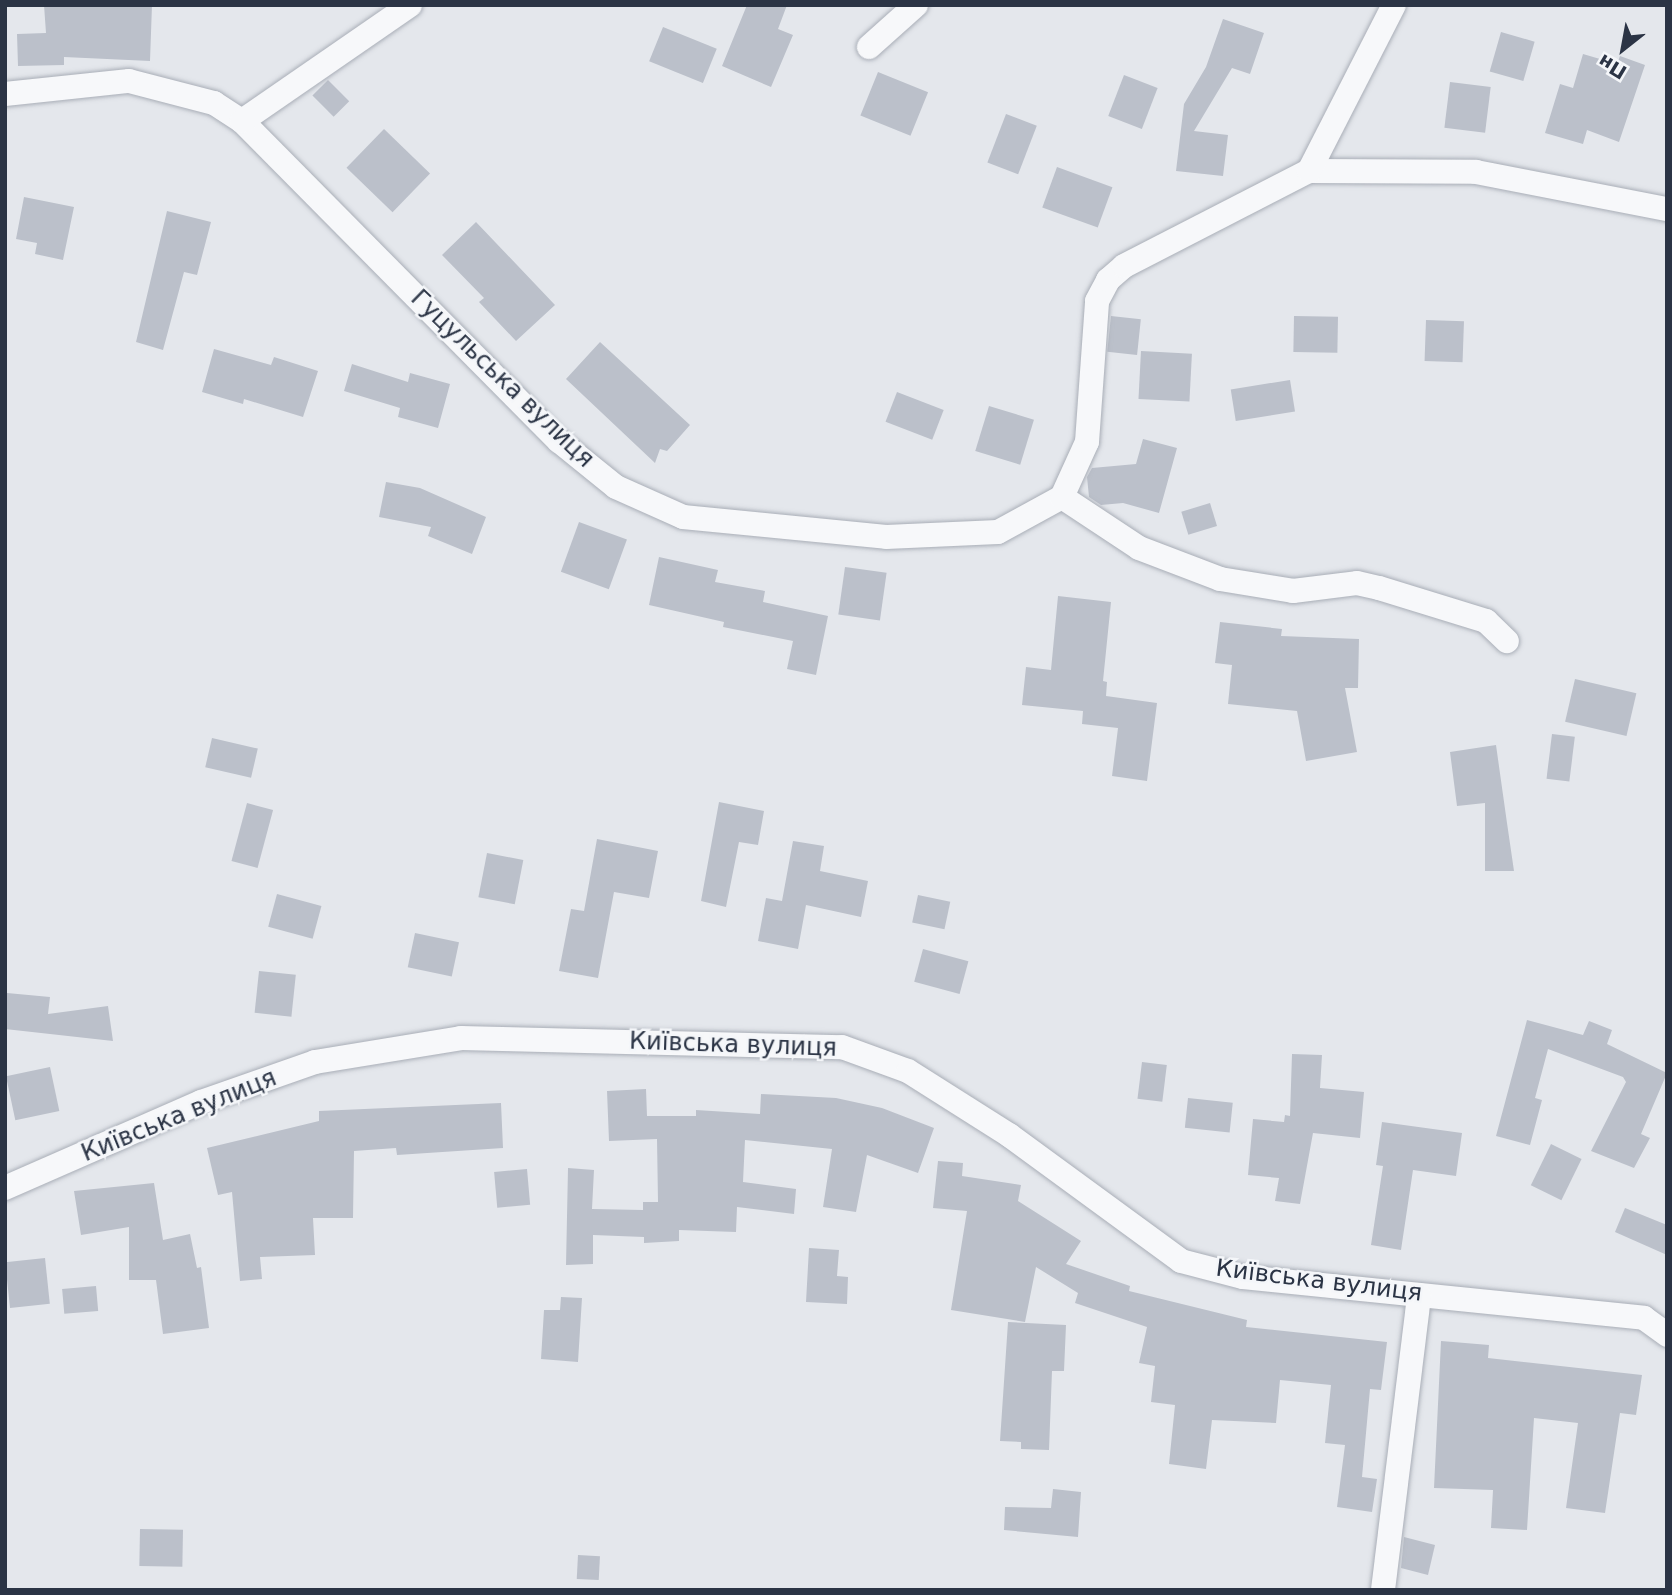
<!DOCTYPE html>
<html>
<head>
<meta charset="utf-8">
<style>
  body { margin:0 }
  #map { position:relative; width:1672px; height:1595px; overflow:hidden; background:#e4e7ec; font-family:"DejaVu Sans",sans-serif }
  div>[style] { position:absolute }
  .building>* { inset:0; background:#bbc0ca; transform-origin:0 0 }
  .roads { filter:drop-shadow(0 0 2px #a9aeb7) drop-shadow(0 0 2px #a9aeb7) }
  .street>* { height:24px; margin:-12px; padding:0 12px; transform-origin:12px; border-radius:12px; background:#f7f8fa }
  span { translate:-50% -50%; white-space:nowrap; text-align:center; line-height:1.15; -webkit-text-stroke:5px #f4f6f9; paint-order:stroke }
  .street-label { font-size:24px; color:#2b3445 }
  .frame { position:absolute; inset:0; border:7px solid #2b3445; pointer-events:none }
  .north { position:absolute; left:1588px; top:14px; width:70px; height:70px; -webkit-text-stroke:5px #f4f6f9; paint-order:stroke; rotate:211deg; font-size:19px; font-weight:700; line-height:28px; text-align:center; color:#2b3445 }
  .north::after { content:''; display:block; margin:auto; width:24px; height:32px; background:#2b3445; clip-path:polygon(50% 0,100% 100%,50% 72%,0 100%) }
</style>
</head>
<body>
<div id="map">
  <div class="building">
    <i style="clip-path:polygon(44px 5px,152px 5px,150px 61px,64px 57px,64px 65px,18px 66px,17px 34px,46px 33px)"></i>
    <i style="clip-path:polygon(747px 5px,787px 5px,778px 29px,793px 35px,771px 87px,722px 66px)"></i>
    <i style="clip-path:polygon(1223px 19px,1264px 33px,1250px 74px,1232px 68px,1194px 131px,1228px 135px,1223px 176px,1176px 171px,1184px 104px,1206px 67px)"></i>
    <i style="left:663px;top:27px;width:58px;height:37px;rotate:22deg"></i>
    <i style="left:1501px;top:32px;width:35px;height:41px;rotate:16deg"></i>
    <i style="clip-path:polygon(1583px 54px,1617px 64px,1620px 56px,1645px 65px,1619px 142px,1587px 130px,1583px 144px,1545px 133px,1560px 84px,1573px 88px)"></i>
    <i style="left:878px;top:72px;width:54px;height:47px;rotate:22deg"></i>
    <i style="left:1124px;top:75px;width:36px;height:44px;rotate:21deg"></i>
    <i style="left:328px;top:80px;width:30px;height:22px;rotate:45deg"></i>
    <i style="left:1450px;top:82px;width:41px;height:46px;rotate:7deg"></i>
    <i style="left:1006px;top:114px;width:33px;height:52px;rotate:21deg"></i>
    <i style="left:384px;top:129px;width:64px;height:54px;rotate:44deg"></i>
    <i style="left:1057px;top:167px;width:59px;height:43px;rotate:20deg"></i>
    <i style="clip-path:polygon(24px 197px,74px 207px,63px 260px,35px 254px,37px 243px,16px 239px)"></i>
    <i style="clip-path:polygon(167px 211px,211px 222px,197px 275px,184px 272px,163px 350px,136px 342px)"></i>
    <i style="clip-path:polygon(476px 222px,555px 305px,516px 341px,479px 302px,484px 298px,442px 255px)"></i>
    <i style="left:1111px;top:316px;width:30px;height:36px;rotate:6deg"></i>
    <i style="left:1294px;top:316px;width:44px;height:36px;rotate:1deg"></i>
    <i style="left:1426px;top:320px;width:38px;height:41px;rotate:2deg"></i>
    <i style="clip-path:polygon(600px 342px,690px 425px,667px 451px,660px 449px,655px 463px,566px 379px)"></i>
    <i style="clip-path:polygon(214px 349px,271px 365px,274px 357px,318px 371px,303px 417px,244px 399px,243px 404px,202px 392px)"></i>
    <i style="left:1141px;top:351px;width:51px;height:48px;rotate:3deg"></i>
    <i style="clip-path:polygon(352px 364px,408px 382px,410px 373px,450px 384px,438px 428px,398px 417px,400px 408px,344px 391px)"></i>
    <i style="left:1290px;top:380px;width:32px;height:60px;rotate:81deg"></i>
    <i style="left:897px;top:392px;width:50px;height:32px;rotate:21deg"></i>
    <i style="left:989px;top:406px;width:47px;height:47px;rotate:17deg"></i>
    <i style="clip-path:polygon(1143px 439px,1177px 448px,1159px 513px,1123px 503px,1101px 505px,1089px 497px,1087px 477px,1092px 468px,1136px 464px)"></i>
    <i style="clip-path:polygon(386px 482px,420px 488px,486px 517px,472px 554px,428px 536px,431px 527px,379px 517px)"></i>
    <i style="left:1210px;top:503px;width:24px;height:30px;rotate:73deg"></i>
    <i style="left:579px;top:522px;width:51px;height:53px;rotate:20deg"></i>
    <i style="clip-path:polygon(659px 557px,718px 570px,715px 582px,765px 591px,763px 602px,828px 616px,816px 675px,787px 669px,793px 641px,723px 627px,724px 622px,649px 605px)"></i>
    <i style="left:845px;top:567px;width:42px;height:48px;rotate:8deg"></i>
    <i style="clip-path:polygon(1058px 596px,1111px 602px,1103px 681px,1107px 682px,1106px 696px,1157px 703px,1147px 781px,1112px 776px,1118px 728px,1082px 724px,1083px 711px,1022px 705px,1026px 667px,1051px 670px)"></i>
    <i style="clip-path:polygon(1220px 622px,1282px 629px,1281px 636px,1359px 639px,1358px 688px,1345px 688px,1357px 752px,1306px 761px,1297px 711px,1228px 704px,1232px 665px,1215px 663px)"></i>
    <i style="left:1575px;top:679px;width:63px;height:44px;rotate:13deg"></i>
    <i style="left:1552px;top:734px;width:23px;height:45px;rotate:7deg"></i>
    <i style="left:212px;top:738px;width:47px;height:30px;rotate:13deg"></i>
    <i style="clip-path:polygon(1496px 745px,1507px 823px,1514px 871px,1485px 871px,1485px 803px,1457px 806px,1450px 752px)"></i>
    <i style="clip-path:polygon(719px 802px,764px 811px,758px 845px,739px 842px,726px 907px,701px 901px)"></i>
    <i style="left:247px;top:803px;width:27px;height:60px;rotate:15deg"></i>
    <i style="clip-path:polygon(597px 839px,658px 851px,649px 898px,614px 892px,598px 978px,559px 971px,571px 909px,584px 911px)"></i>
    <i style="clip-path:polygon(793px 841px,824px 846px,820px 871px,868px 881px,861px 917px,806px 905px,798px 949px,758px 941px,766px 898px,782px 901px)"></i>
    <i style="left:487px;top:853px;width:37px;height:45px;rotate:11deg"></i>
    <i style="left:277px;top:894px;width:46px;height:34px;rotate:15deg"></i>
    <i style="left:918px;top:895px;width:33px;height:28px;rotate:12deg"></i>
    <i style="left:415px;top:933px;width:45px;height:35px;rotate:12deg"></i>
    <i style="left:923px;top:949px;width:47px;height:34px;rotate:15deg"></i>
    <i style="left:259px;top:971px;width:37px;height:42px;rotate:6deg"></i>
    <i style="clip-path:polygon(7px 993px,50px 997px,48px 1014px,108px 1006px,113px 1041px,5px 1029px)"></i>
    <i style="clip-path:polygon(1527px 1020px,1583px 1035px,1589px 1021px,1612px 1030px,1607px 1044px,1667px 1073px,1641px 1134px,1650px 1138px,1634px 1168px,1591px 1151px,1626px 1082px,1623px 1077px,1548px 1049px,1535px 1098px,1542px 1100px,1530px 1145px,1496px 1136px)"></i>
    <i style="clip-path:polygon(1292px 1054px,1322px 1055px,1320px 1088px,1364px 1092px,1360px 1138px,1313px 1133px,1300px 1204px,1275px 1201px,1279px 1178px,1248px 1175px,1253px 1119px,1284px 1122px,1285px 1115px,1290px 1116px)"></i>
    <i style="left:1142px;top:1062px;width:25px;height:37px;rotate:7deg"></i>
    <i style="left:50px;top:1067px;width:45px;height:45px;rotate:78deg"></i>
    <i style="clip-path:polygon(646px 1089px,647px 1116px,696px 1116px,696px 1110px,760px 1114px,761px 1094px,836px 1098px,882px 1108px,934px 1128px,918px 1173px,867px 1155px,856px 1212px,823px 1207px,832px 1149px,745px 1140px,743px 1182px,796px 1189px,794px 1214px,737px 1207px,736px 1232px,679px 1230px,679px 1241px,644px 1243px,644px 1237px,593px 1235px,593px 1264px,566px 1265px,568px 1168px,594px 1170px,592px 1209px,643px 1210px,643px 1202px,658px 1202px,657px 1139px,609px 1141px,607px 1091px)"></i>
    <i style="left:1188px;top:1098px;width:45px;height:30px;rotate:6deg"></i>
    <i style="clip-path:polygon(501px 1103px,503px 1148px,397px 1155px,396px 1148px,354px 1151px,353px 1218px,313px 1218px,315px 1255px,260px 1257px,262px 1279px,240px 1281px,232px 1192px,218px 1195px,207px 1148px,319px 1121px,319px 1111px)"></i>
    <i style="clip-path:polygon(1382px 1122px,1462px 1133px,1456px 1176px,1413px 1170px,1401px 1250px,1371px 1245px,1383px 1166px,1376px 1165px)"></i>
    <i style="left:1551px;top:1144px;width:34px;height:46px;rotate:26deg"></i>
    <i style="clip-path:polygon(938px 1161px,963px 1163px,962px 1176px,1021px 1185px,1018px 1201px,1081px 1241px,1066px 1264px,1130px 1286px,1129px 1291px,1247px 1320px,1246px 1327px,1387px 1342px,1381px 1390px,1370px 1389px,1362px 1477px,1377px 1479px,1372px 1512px,1337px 1507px,1345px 1445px,1325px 1443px,1331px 1385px,1280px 1380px,1276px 1423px,1212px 1420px,1206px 1469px,1169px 1464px,1175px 1405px,1151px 1402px,1155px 1366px,1139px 1363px,1147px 1327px,1075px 1303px,1078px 1293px,1036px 1267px,1025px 1322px,951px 1310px,967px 1211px,933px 1208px)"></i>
    <i style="left:527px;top:1169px;width:36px;height:33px;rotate:85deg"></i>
    <i style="clip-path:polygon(154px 1183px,163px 1240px,190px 1234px,197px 1268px,201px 1267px,209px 1328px,163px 1334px,156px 1280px,129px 1280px,129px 1227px,81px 1235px,74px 1191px)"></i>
    <i style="clip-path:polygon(1625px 1208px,1667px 1225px,1667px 1255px,1615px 1232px)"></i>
    <i style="clip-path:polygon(809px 1248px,839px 1250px,837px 1276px,848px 1277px,847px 1304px,806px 1302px)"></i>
    <i style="left:45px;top:1258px;width:46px;height:40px;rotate:84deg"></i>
    <i style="left:96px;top:1286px;width:25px;height:34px;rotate:85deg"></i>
    <i style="clip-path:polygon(561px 1297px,582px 1298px,578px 1362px,541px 1359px,544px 1310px,560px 1310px)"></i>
    <i style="clip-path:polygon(1008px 1322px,1066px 1325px,1064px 1371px,1052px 1371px,1049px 1450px,1021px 1449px,1021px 1442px,1000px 1441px)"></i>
    <i style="clip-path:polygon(1441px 1341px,1489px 1345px,1488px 1358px,1642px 1375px,1636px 1415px,1620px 1413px,1605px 1513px,1566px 1508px,1578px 1423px,1534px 1418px,1527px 1530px,1491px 1528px,1493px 1490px,1434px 1488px)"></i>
    <i style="clip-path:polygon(1053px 1489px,1081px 1492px,1078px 1537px,1004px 1530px,1005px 1507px,1051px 1508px)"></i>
    <i style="left:140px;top:1529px;width:43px;height:37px;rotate:1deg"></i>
    <i style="clip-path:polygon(1404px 1537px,1435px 1545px,1428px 1575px,1401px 1568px)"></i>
    <i style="left:578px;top:1555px;width:22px;height:24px;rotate:3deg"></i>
  </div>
  <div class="roads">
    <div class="street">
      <i style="left:869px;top:47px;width:63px;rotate:-41.8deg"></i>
      <i style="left:5px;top:94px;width:125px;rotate:-6deg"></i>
      <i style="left:129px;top:81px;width:88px;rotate:14.5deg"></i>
      <i style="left:214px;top:103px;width:33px;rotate:33deg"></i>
      <i style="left:242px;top:121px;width:450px;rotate:45.3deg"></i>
      <i style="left:559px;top:441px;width:73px;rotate:38.9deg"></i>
      <i style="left:616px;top:487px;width:73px;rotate:24.1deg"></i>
      <i style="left:683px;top:517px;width:204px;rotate:5.6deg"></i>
      <i style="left:886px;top:537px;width:112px;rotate:-2.6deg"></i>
      <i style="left:998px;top:532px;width:73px;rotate:-28.7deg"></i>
      <i style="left:1062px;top:497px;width:60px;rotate:-65.6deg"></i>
      <i style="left:1087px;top:442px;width:141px;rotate:-85.9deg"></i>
      <i style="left:1097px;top:301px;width:24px;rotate:-62deg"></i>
      <i style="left:1108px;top:280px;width:21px;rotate:-41deg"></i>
      <i style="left:1124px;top:266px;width:208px;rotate:-27.2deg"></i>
      <i style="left:1309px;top:171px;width:167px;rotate:0.3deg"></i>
      <i style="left:1476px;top:172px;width:195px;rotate:11deg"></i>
      <i style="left:242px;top:121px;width:204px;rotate:-34.6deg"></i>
      <i style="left:1309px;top:171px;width:186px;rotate:-62.9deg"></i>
      <i style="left:1062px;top:497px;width:92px;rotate:33.5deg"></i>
      <i style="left:1139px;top:548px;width:87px;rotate:20.9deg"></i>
      <i style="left:1220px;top:579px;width:74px;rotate:9.3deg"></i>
      <i style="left:1293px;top:591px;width:64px;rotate:-7.1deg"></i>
      <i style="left:1357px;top:583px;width:23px;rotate:13deg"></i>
      <i style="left:1379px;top:588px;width:112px;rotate:17.1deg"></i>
      <i style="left:1486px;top:621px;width:29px;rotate:44deg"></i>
      <i style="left:5px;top:1188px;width:214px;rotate:-23.7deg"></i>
      <i style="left:201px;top:1102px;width:121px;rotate:-19.3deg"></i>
      <i style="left:315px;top:1062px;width:148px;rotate:-9.3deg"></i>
      <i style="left:461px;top:1038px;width:381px;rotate:1.4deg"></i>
      <i style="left:842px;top:1047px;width:70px;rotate:20deg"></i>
      <i style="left:908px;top:1071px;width:120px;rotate:32.4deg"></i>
      <i style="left:1009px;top:1135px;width:213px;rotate:36.2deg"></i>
      <i style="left:1181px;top:1261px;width:64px;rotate:14.5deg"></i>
      <i style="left:1243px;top:1277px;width:403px;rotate:5.8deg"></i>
      <i style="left:1644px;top:1318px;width:29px;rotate:36deg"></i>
      <i style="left:1383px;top:1590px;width:297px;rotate:-83deg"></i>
    </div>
  </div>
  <div class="street-label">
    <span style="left:502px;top:379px;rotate:44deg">Гуцульська вулиця</span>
    <span style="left:733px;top:1045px;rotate:2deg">Київська вулиця</span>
    <span style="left:179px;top:1116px;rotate:-22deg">Київська вулиця</span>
    <span style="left:1319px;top:1281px;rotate:7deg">Київська вулиця</span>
  </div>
  <div class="frame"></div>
  <div class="north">Пн</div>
</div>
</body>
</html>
